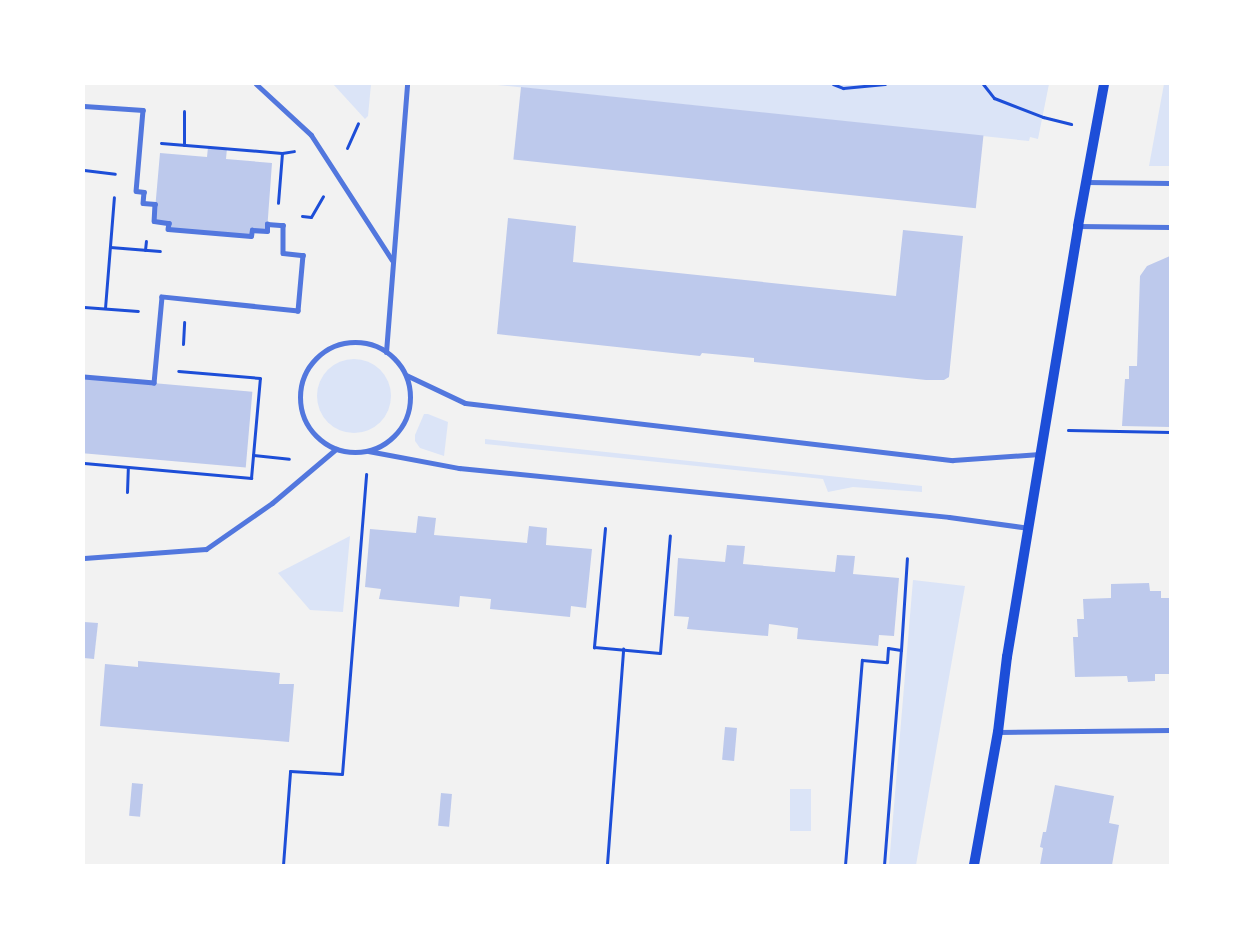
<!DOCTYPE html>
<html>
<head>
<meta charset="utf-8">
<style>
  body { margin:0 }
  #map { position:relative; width:1254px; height:949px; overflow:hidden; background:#f2f2f2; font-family:Karla,sans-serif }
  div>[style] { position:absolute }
  .green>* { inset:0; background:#dbe4f7; transform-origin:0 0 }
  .round { border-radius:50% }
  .building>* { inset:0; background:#bdc9ec; transform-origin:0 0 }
  .path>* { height:3px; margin:-1.5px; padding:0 1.5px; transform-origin:1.5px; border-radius:1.5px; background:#1d4ed8 }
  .pedestrian>* { height:4.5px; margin:-2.25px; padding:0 2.25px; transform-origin:2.25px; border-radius:2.25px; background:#5277de }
  .minor>* { height:5px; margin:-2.5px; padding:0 2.5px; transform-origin:2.5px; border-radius:2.5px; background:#5277de }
  .minor>.ring { margin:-2.5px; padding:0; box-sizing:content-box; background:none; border:5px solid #5277de; border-radius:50% }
  .secondary>* { height:10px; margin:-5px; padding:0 5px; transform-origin:5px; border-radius:5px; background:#1d4ed8 }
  span { translate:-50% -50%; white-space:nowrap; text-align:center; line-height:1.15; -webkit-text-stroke:4px #fff; paint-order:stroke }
  .frame { position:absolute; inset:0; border:85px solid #fff; pointer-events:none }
</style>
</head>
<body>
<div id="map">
  <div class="green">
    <i style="clip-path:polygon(333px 84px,371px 84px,368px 116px,365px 119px)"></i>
    <i style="clip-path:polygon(488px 84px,1049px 84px,1038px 139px,1030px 137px,1029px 141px)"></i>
    <i style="clip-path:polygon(1164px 84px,1170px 84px,1170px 166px,1149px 166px)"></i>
    <i class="round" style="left:317px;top:359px;width:74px;height:74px"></i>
    <i style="clip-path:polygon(424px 414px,428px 414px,448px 422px,444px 456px,420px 448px,415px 441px,415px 435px)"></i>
    <i style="clip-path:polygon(485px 439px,922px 486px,922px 492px,853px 487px,828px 492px,823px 479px,485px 444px)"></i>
    <i style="clip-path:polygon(350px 536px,343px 612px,310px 610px,278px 573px)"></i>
    <i style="clip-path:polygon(913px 580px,965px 586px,916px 865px,889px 865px)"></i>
    <i style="left:790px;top:789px;width:21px;height:42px"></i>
  </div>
  <div class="building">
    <i style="left:521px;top:87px;width:465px;height:73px;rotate:6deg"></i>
    <i style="clip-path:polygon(208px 147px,227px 148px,226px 159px,272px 163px,267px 231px,252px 230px,251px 236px,168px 229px,169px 223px,154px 221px,160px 153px,207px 157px)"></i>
    <i style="clip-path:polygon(508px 218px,576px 226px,573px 262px,896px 296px,903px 230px,963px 236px,949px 377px,944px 380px,926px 380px,754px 362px,754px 358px,702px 353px,700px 356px,497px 334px)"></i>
    <i style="clip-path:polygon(1170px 256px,1170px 427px,1122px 426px,1125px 379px,1129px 379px,1129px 366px,1137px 366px,1140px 276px,1147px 266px)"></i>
    <i style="left:84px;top:377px;width:169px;height:76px;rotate:5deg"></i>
    <i style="clip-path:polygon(418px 516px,436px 518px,434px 535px,527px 543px,529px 526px,547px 528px,546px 545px,592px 549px,586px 608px,571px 606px,570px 617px,490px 609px,491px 599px,460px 596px,459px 607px,379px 599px,381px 589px,365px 587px,370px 529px,416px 533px)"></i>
    <i style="clip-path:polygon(727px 545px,745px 546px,743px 564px,835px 572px,837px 555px,855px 556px,853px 574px,899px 578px,894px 636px,879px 635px,878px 646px,797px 639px,798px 628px,769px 624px,768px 636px,687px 629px,689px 617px,674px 616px,678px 558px,725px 562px)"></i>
    <i style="clip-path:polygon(1149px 583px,1150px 591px,1161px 591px,1161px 598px,1170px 598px,1170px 674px,1155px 674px,1155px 681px,1128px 682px,1127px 676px,1075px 677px,1073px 637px,1078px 637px,1077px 619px,1084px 619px,1083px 599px,1111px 598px,1111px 584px)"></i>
    <i style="clip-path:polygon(84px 622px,98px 623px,94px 659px,84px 658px)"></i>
    <i style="clip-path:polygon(138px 661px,280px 673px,279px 684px,294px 684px,289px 742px,100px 726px,105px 664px,138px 667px)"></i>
    <i style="left:725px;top:727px;width:12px;height:33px;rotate:5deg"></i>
    <i style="left:132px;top:783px;width:11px;height:33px;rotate:5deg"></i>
    <i style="clip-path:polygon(1055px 785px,1114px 796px,1109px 823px,1119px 825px,1112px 865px,1040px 865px,1043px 848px,1040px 847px,1043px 832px,1046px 832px)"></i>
    <i style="left:441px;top:793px;width:11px;height:33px;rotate:5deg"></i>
  </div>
  <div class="path">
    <i style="left:833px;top:84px;width:11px;rotate:22deg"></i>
    <i style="left:843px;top:88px;width:42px;rotate:-5.4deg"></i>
    <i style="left:983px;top:84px;width:18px;rotate:52deg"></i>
    <i style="left:994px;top:98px;width:53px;rotate:21.2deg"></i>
    <i style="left:1043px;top:117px;width:29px;rotate:14deg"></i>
    <i style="left:161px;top:143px;width:121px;rotate:4.7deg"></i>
    <i style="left:282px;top:153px;width:50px;rotate:94.6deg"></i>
    <i style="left:184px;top:145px;width:34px;rotate:-90deg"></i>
    <i style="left:347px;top:148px;width:27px;rotate:-66deg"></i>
    <i style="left:282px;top:153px;width:12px;rotate:-9deg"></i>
    <i style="left:84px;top:170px;width:31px;rotate:7deg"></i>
    <i style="left:302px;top:216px;width:9px;rotate:6deg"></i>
    <i style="left:311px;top:217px;width:24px;rotate:-60deg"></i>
    <i style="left:110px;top:247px;width:50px;rotate:4.6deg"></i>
    <i style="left:145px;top:250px;width:9px;rotate:-84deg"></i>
    <i style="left:84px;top:307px;width:54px;rotate:4.2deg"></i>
    <i style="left:105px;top:308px;width:111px;rotate:-85.4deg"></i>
    <i style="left:183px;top:344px;width:22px;rotate:-87deg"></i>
    <i style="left:1068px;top:430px;width:102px;rotate:1.1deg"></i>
    <i style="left:253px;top:455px;width:36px;rotate:6deg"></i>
    <i style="left:84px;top:463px;width:168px;rotate:5.1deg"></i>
    <i style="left:251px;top:478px;width:100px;rotate:-84.9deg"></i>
    <i style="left:260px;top:378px;width:82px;rotate:-175.1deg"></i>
    <i style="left:127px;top:492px;width:25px;rotate:-88deg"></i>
    <i style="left:605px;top:528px;width:120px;rotate:95.3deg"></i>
    <i style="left:594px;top:647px;width:66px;rotate:5.2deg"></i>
    <i style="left:660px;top:653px;width:118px;rotate:-85.2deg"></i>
    <i style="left:607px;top:864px;width:216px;rotate:-85.7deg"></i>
    <i style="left:84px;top:865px;width:9px"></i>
    <i style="left:283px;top:865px;width:94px;rotate:-85.7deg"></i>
    <i style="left:290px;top:771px;width:52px;rotate:3.3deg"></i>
    <i style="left:342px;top:774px;width:301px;rotate:-85.4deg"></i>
    <i style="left:606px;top:865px;width:11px"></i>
    <i style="left:845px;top:865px;width:206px;rotate:-85.3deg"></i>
    <i style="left:862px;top:660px;width:25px;rotate:5deg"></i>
    <i style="left:887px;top:662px;width:14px;rotate:-86deg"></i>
    <i style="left:888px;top:648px;width:13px;rotate:9deg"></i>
    <i style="left:901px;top:650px;width:92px;rotate:-86.3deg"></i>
    <i style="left:884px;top:865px;width:216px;rotate:-85.5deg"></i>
  </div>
  <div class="pedestrian">
    <i style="left:84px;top:106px;width:59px;rotate:3.9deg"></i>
    <i style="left:143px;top:110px;width:81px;rotate:94.9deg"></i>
    <i style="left:136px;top:191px;width:8px;rotate:7deg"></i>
    <i style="left:144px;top:192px;width:11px;rotate:95deg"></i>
    <i style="left:143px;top:203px;width:12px;rotate:5deg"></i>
    <i style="left:155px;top:204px;width:17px;rotate:93deg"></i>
    <i style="left:154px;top:221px;width:15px;rotate:8deg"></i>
    <i style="left:169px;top:223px;width:6px;rotate:99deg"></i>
    <i style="left:168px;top:229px;width:83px;rotate:4.8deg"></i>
    <i style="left:251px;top:236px;width:6px;rotate:-81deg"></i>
    <i style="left:252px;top:230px;width:15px;rotate:4deg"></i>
    <i style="left:267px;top:231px;width:7px;rotate:-90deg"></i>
    <i style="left:267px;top:224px;width:16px;rotate:4deg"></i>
    <i style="left:283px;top:225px;width:28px;rotate:90deg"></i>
    <i style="left:283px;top:253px;width:20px;rotate:6deg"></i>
    <i style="left:303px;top:255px;width:56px;rotate:95.1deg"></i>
    <i style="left:298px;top:311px;width:137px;rotate:-174.1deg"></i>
    <i style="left:162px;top:297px;width:86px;rotate:95.3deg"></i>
    <i style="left:154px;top:383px;width:70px;rotate:-175.1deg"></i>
  </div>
  <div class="minor">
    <i style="left:256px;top:84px;width:75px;rotate:42.8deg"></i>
    <i style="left:311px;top:135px;width:149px;rotate:57.1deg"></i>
    <i style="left:1086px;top:182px;width:84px;rotate:0.7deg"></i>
    <i style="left:1078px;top:226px;width:92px;rotate:0.6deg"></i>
    <i class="ring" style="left:300px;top:342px;width:105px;height:105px"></i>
    <i style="left:386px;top:352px;width:269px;rotate:-85.5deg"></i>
    <i style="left:406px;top:375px;width:65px;rotate:25.4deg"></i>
    <i style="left:465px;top:403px;width:491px;rotate:6.7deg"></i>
    <i style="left:953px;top:460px;width:87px;rotate:-3.9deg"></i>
    <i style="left:368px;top:451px;width:93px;rotate:10.6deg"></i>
    <i style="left:459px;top:468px;width:492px;rotate:5.7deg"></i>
    <i style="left:949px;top:517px;width:81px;rotate:7.8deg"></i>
    <i style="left:84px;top:558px;width:122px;rotate:-4.2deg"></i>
    <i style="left:206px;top:549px;width:80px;rotate:-34.9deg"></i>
    <i style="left:272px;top:503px;width:84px;rotate:-40.2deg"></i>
    <i style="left:998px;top:732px;width:172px;rotate:-0.7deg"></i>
  </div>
  <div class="secondary">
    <i style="left:974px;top:865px;width:135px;rotate:-79.8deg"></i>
    <i style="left:998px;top:732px;width:76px;rotate:-83.2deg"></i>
    <i style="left:1007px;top:657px;width:437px;rotate:-80.6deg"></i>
    <i style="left:1078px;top:226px;width:144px;rotate:-79.6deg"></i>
  </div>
  <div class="frame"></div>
</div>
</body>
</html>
